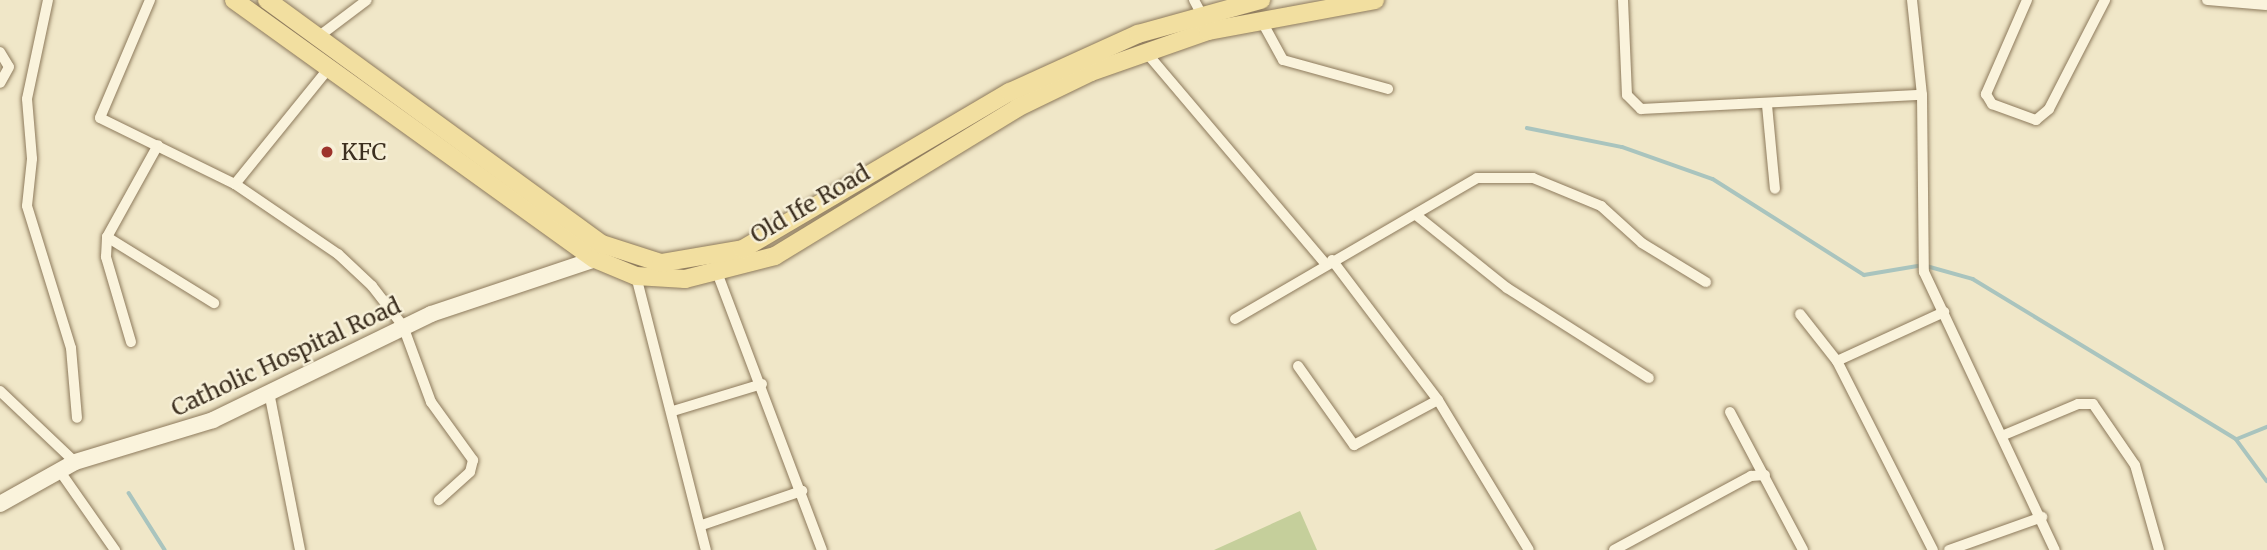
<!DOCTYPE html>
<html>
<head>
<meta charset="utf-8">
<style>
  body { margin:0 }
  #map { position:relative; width:2267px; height:550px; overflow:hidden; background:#f0e7c8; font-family:Merriweather,serif }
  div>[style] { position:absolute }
  .green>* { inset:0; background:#c5cf9b }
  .stream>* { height:3.5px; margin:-1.75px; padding:0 1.75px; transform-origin:1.75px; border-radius:1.75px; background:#a9c4be }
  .roads { filter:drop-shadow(0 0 2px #8d7a5c) drop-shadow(0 0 2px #8d7a5c) }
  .street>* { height:10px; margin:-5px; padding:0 5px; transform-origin:5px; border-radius:5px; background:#faf3dc }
  .secondary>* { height:16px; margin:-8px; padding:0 8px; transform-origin:8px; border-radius:8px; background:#faf3dc }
  .primary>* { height:18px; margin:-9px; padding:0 9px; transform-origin:9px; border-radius:9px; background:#f2dfa0 }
  .dots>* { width:19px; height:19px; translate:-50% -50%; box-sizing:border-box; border:4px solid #f7f0d8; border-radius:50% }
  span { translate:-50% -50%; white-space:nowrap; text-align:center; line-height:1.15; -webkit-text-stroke:5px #f7f0d8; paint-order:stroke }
  .poi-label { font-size:23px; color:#3d3020 }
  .left { translate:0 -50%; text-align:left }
  .street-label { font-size:23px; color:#3d3020 }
</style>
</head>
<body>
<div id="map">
  <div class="green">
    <i style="clip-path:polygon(1300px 511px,1317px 550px,1214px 550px)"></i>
  </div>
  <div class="stream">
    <i style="left:1527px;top:128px;width:97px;rotate:11.3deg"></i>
    <i style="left:1622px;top:147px;width:96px;rotate:19.4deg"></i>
    <i style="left:1713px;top:179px;width:179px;rotate:32.4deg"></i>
    <i style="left:1864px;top:275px;width:60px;rotate:-9.6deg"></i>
    <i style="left:1923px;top:265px;width:52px;rotate:15.6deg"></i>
    <i style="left:1973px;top:279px;width:308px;rotate:31.3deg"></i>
    <i style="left:2236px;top:439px;width:52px;rotate:53.6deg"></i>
    <i style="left:2237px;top:439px;width:32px;rotate:-22deg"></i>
    <i style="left:129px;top:493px;width:67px;rotate:57.7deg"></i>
  </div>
  <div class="roads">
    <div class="street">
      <i style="left:48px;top:0;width:101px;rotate:102deg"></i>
      <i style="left:27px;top:99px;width:60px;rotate:85.2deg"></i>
      <i style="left:32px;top:159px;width:47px;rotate:96.1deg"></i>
      <i style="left:27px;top:206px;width:149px;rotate:72.8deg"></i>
      <i style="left:71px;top:348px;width:70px;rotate:85.1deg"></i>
      <i style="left:150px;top:0;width:128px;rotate:113deg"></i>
      <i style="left:100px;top:118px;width:150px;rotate:26.1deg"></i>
      <i style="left:235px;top:184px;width:125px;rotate:34.2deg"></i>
      <i style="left:338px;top:254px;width:47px;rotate:43.3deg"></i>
      <i style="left:372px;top:286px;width:51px;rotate:52.2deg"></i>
      <i style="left:403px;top:326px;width:81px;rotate:69.8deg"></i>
      <i style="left:431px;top:402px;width:72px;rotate:54.1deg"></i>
      <i style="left:473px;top:460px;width:12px;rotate:104deg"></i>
      <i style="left:470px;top:472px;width:42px;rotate:137.9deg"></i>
      <i style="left:1194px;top:0;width:15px;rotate:62deg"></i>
      <i style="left:1623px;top:0;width:95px;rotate:87.6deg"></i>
      <i style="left:1627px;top:95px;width:20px;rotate:45deg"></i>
      <i style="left:1641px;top:109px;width:281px;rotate:-2.9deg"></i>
      <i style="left:1912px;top:0;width:96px;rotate:84deg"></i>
      <i style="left:1922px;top:95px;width:177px;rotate:89.4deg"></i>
      <i style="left:1924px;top:272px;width:307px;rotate:64.8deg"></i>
      <i style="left:2027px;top:0;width:103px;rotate:113.6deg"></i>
      <i style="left:1986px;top:94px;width:12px;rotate:59deg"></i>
      <i style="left:1992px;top:104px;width:47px;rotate:20deg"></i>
      <i style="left:2036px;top:120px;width:17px;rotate:-40deg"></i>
      <i style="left:2049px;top:109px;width:123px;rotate:-62.8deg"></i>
      <i style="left:2207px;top:0;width:60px;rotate:4.8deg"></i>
      <i style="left:1260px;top:18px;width:48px;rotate:61.3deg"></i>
      <i style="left:1283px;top:60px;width:109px;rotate:15.4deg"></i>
      <i style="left:318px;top:37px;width:61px;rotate:-37.1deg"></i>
      <i style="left:1145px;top:51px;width:278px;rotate:49.7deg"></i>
      <i style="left:0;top:52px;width:17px;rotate:59deg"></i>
      <i style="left:9px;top:67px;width:18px;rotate:119deg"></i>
      <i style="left:1767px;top:105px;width:84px;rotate:84.6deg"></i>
      <i style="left:235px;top:184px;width:148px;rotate:-51deg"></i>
      <i style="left:1416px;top:215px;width:117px;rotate:38.7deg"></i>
      <i style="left:1507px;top:288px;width:168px;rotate:32.4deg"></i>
      <i style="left:107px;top:237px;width:126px;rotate:31.7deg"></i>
      <i style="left:1332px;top:260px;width:176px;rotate:52.9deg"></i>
      <i style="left:1438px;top:400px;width:175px;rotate:58.8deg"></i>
      <i style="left:718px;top:275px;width:294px;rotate:69.3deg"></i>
      <i style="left:636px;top:276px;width:283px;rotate:75.7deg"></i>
      <i style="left:1800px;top:314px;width:60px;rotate:51.8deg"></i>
      <i style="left:1837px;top:361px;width:212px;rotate:63.1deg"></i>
      <i style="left:1235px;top:319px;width:280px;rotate:-30.2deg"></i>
      <i style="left:1477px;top:178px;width:56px"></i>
      <i style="left:1533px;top:178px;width:74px;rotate:22.4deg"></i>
      <i style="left:1601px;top:206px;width:55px;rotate:42.1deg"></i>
      <i style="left:1642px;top:243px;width:75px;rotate:31.4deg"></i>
      <i style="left:131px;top:342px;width:89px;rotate:-106.4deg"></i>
      <i style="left:106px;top:257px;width:20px;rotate:-87deg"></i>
      <i style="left:107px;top:237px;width:105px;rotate:-61deg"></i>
      <i style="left:1837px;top:361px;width:118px;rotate:-24.6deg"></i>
      <i style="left:1298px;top:366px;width:97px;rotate:54.7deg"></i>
      <i style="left:1354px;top:445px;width:95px;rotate:-28.2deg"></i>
      <i style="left:0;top:391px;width:103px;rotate:43.4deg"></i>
      <i style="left:269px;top:392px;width:161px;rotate:78.9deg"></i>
      <i style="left:673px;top:411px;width:93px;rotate:-16.9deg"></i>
      <i style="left:1730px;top:412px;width:156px;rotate:62.1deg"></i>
      <i style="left:2004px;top:435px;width:80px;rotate:-22.7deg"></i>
      <i style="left:2078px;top:404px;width:15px"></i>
      <i style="left:2093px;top:404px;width:74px;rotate:55.5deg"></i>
      <i style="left:2135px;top:465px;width:88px;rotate:74.2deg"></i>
      <i style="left:59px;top:470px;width:98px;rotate:55deg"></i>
      <i style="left:702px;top:525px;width:106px;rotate:-18.8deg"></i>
      <i style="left:1614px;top:550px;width:156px;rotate:-28.4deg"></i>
      <i style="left:1751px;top:476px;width:14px;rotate:-4deg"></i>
      <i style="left:1949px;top:550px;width:99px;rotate:-19.5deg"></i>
    </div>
    <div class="secondary">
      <i style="left:0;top:504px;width:86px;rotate:-29.2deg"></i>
      <i style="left:75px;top:462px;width:144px;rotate:-16.9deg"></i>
      <i style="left:213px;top:420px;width:242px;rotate:-25.9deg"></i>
      <i style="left:431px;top:314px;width:173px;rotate:-18.5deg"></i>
    </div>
    <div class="primary">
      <i style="left:234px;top:0;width:444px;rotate:35.7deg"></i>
      <i style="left:595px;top:259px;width:44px;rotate:22.5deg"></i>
      <i style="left:636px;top:276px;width:49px;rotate:3.5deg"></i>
      <i style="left:685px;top:279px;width:93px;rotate:-14.3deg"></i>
      <i style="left:775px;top:256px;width:284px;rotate:-31.4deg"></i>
      <i style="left:1017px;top:108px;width:82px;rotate:-25.9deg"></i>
      <i style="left:1091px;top:72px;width:124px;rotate:-19.3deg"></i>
      <i style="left:1208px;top:31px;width:170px;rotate:-10.5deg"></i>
      <i style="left:267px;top:0;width:414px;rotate:36.1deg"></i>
      <i style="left:602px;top:244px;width:62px;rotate:17.9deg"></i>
      <i style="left:661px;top:263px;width:83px;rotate:-9.7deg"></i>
      <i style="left:743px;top:249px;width:310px;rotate:-30.5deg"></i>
      <i style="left:1010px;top:92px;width:141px;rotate:-24.4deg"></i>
      <i style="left:1138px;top:34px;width:128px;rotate:-15.5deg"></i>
    </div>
  </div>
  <div class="dots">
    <i style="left:327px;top:152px;background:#9d332b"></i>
  </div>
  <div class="poi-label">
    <span class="left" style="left:341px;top:152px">KFC</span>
  </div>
  <div class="street-label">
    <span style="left:810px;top:204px;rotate:-30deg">Old Ife Road</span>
    <span style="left:286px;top:357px;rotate:-25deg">Catholic Hospital Road</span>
  </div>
</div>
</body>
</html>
